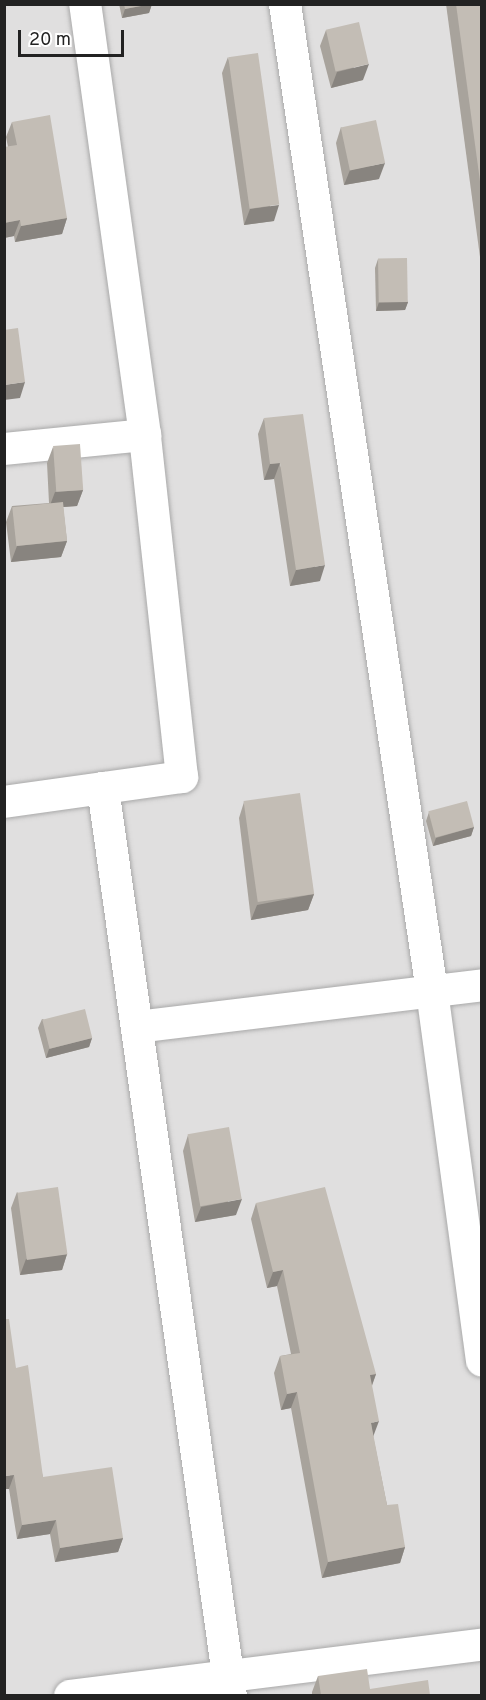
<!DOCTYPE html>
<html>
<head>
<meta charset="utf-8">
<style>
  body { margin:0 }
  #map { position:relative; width:486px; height:1700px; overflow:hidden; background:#f2f0e9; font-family:Overpass,sans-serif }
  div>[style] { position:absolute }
  .residential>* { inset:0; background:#e0dfdf; transform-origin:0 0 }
  .roads { filter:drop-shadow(0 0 2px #a9a9a9) drop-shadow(0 0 2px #a9a9a9) }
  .street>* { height:32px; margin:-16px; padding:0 16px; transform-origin:16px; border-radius:16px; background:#fff }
  .wall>* { inset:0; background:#a8a39c }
  .shaded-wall>* { inset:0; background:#88847f }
  .building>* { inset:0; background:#c3bdb5; transform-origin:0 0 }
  span { translate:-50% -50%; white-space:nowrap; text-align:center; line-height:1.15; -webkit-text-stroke:5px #fff; paint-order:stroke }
  .frame { position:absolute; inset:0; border:6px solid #222; pointer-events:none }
  .scale { position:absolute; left:18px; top:30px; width:106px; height:27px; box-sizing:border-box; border:3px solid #222; border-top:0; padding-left:8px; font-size:18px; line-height:21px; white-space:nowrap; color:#222; -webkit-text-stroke:4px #fff; paint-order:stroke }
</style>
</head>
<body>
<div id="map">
  <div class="residential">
    <i style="left:5px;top:5px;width:476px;height:1690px"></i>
  </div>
  <div class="roads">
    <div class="street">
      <i style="left:285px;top:4px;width:998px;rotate:81.53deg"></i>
      <i style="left:432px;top:991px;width:373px;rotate:82.3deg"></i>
      <i style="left:4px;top:449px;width:142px;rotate:-5.7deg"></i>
      <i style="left:103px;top:788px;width:917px;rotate:81.98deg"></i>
      <i style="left:4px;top:802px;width:180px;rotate:-8deg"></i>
      <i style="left:182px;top:777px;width:344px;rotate:-96.2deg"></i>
      <i style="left:145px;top:435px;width:435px;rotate:-97.9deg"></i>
      <i style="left:137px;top:1027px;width:348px;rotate:-6.9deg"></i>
      <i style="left:70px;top:1696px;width:415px;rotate:-7.1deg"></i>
    </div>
  </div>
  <div class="wall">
    <i style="clip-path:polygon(119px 4px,152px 4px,149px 13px,122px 18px)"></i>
    <i style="clip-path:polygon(446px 4px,482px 4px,482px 272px)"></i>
    <i style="clip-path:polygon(326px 30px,363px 80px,331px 88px,320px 46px)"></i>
    <i style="clip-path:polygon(228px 57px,274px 221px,244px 225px,222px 73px)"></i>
    <i style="clip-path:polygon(12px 122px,67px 218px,62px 234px,15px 242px,14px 236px,4px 238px,4px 147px,8px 147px,6px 137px)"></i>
    <i style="clip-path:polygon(341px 127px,379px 179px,344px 185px,336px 143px)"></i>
    <i style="clip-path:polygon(378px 259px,408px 302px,405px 310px,376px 311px,375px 268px)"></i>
    <i style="clip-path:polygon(264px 418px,320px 581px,290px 586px,274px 479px,264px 480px,258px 434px)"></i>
    <i style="clip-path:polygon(53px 447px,83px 490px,77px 506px,63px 507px,67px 541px,61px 557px,11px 562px,6px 522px,12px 506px,49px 503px,47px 463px)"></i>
    <i style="clip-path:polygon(244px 802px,314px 894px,308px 910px,251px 920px,239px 818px)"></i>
    <i style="clip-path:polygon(429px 812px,474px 827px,471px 836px,433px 846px,426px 821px)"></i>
    <i style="clip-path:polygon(42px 1019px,92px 1038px,89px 1047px,46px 1058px,38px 1028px)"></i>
    <i style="clip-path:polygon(188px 1135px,236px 1215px,195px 1222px,183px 1151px)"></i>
    <i style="clip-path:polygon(17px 1192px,67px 1254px,62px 1270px,20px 1275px,11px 1208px)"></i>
    <i style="clip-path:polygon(256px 1203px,376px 1374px,372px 1386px,373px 1436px,387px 1505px,405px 1547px,400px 1563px,322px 1578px,291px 1408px,281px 1410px,274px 1373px,280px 1356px,291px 1354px,277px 1286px,267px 1288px,251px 1219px)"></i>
    <i style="clip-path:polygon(16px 1368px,43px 1477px,123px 1538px,118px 1552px,55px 1562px,50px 1534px,17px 1539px,9px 1489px)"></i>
    <i style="clip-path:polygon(318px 1676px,370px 1689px,430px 1695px,312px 1695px,312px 1692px)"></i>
  </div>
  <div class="shaded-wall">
    <i style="clip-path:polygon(152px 4px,149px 13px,122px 18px,125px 9px)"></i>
    <i style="clip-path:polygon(369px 64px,363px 80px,331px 88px,337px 72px)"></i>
    <i style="clip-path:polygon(385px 163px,379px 179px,344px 185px,350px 170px)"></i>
    <i style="clip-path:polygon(279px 205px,274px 221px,244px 225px,250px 209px)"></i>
    <i style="clip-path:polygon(67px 218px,62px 234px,15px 242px,21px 226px)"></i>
    <i style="clip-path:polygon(20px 220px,14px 236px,4px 238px,4px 223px)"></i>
    <i style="clip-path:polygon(379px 302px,408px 302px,405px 310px,376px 311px)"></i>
    <i style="clip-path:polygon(25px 382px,20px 398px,4px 400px,4px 385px)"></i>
    <i style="clip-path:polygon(280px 463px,274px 479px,264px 480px,270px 464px)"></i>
    <i style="clip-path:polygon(83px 490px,77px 506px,49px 508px,55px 492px)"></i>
    <i style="clip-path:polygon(67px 541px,61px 557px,11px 562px,17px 546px)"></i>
    <i style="clip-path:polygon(325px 565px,320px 581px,290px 586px,296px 570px)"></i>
    <i style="clip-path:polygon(474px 827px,471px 836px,433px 846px,436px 838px)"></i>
    <i style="clip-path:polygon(314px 894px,308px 910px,251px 920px,257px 905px)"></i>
    <i style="clip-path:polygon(92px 1038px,89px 1047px,46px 1058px,49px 1049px)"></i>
    <i style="clip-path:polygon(242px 1199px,236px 1215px,195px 1222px,201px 1207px)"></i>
    <i style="clip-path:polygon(67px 1254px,62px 1270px,20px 1275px,26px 1259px)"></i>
    <i style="clip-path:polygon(283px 1270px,277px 1286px,267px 1288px,273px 1272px)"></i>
    <i style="clip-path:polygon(376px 1374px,370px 1390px,370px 1375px)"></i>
    <i style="clip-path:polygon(297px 1392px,291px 1408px,281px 1410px,287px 1394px)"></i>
    <i style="clip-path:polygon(379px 1421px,373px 1437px,371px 1423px)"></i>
    <i style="clip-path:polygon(14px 1475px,9px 1489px,4px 1489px,4px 1476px)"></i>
    <i style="clip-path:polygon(56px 1520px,50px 1534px,17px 1539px,22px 1525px)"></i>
    <i style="clip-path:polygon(123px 1538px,118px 1552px,55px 1562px,60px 1548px)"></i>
    <i style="clip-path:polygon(405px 1547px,400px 1563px,322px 1578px,328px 1562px)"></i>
  </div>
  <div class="building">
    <i style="clip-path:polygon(124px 4px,151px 4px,125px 9px)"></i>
    <i style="clip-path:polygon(456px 4px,482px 4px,482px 196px)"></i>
    <i style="left:359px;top:22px;width:43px;height:34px;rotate:77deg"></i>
    <i style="left:258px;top:53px;width:153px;height:30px;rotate:82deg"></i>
    <i style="clip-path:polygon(50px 115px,67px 218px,21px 226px,20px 220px,4px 223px,4px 147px,17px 145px,12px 122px)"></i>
    <i style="left:376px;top:120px;width:44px;height:36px;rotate:78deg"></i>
    <i style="left:407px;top:258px;width:44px;height:29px;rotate:89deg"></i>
    <i style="clip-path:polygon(18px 328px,25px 382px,4px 385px,4px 330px)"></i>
    <i style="clip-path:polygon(303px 414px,325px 565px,296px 570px,280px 463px,270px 464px,264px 418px)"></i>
    <i style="left:80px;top:444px;width:46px;height:27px;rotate:86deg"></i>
    <i style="left:63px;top:502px;width:39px;height:51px;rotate:84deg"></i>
    <i style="left:300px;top:793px;width:102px;height:57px;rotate:82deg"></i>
    <i style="left:467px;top:801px;width:27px;height:40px;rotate:75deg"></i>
    <i style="left:85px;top:1009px;width:30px;height:44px;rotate:76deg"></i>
    <i style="left:229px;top:1127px;width:73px;height:42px;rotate:80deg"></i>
    <i style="left:58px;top:1187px;width:68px;height:41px;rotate:82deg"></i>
    <i style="clip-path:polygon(325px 1187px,376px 1374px,370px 1375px,379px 1421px,371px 1423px,387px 1505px,398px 1504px,405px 1547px,328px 1562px,297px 1392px,287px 1394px,280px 1356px,300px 1353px,283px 1270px,273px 1272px,256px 1203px)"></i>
    <i style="clip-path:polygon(4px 1319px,9px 1319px,16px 1368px,28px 1365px,43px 1477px,112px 1467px,123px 1538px,60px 1548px,56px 1520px,22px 1525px,14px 1475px,4px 1476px)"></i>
    <i style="clip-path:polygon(367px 1669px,370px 1689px,428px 1680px,430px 1695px,321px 1695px,318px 1676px)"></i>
  </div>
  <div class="frame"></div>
  <div class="scale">20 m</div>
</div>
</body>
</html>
